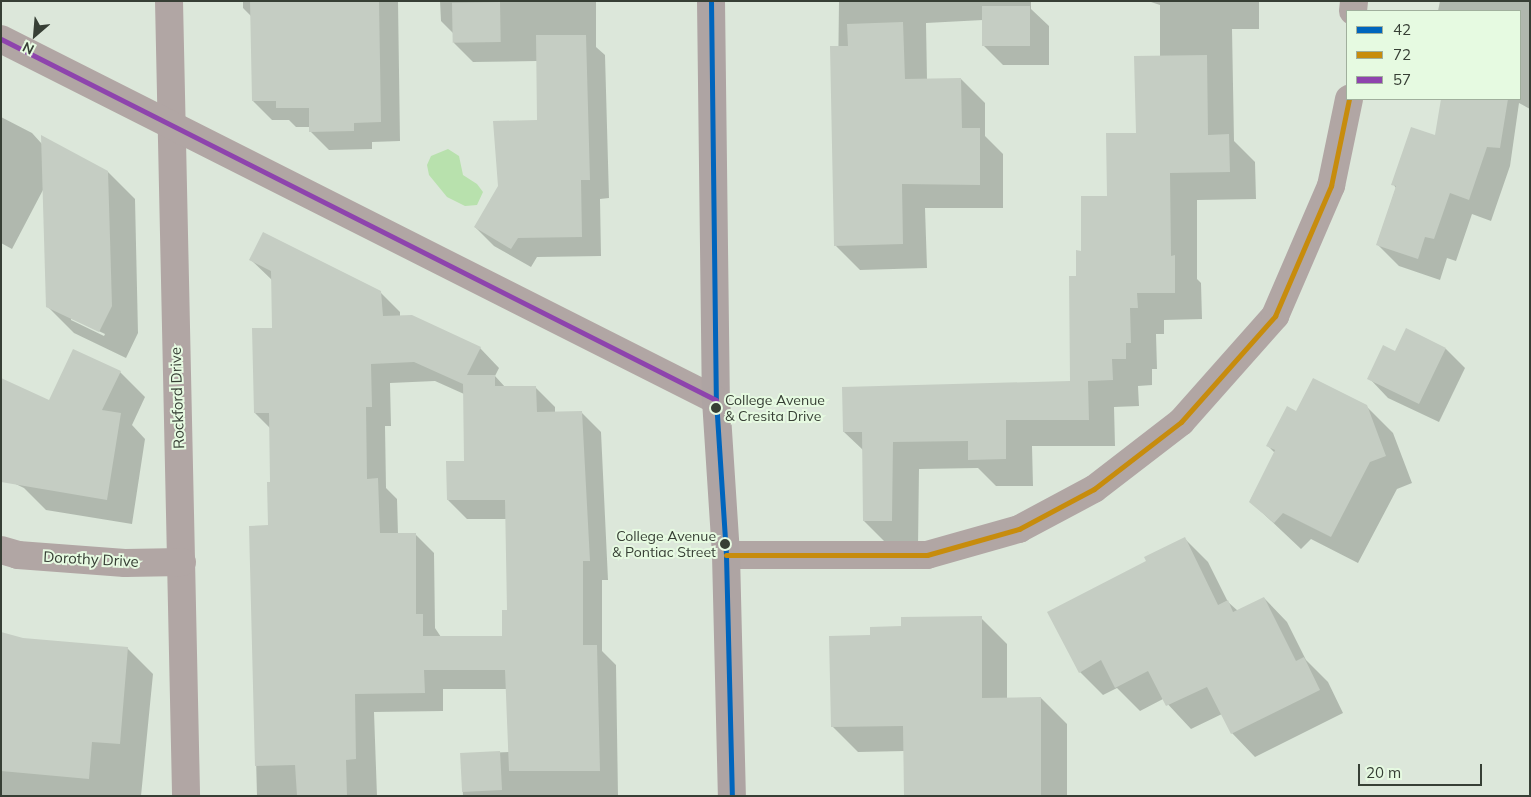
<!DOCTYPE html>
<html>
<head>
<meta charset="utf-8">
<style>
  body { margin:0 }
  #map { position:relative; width:1531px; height:797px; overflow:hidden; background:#dce7da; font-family:Mulish,sans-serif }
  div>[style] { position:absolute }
  .water>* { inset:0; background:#b8e1ad }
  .shadow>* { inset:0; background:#0003 }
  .building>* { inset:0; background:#c5cdc3; transform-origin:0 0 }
  .street>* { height:28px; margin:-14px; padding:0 14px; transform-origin:14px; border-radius:14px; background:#b1a6a4 }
  .primary>* { height:28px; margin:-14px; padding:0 14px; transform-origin:14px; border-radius:14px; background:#aea4a3 }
  .bus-1>* { height:5px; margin:-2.5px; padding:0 2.5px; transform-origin:2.5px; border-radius:2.5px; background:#0065bd }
  .bus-2>* { height:5px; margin:-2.5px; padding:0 2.5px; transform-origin:2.5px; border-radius:2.5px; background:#c78c0d }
  .bus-3>* { height:5px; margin:-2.5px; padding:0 2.5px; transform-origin:2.5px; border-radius:2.5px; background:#8e44ad }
  .dots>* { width:14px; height:14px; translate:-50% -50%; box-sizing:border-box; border:2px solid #e6fae1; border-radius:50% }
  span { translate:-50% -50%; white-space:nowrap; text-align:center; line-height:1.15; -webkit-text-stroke:4px #e6fae1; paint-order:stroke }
  .bus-label { font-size:14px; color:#373f35 }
  .left { translate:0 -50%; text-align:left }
  .right { translate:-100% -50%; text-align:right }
  .street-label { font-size:15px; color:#373f35 }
  .frame { position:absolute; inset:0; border:2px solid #373f35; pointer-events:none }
  .legend { position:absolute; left:1346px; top:10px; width:175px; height:90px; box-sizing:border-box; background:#e6fae1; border:1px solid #a0af9c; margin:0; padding:6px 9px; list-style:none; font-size:15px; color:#373f35 }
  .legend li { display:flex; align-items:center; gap:10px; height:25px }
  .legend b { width:25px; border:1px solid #a0af9c }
  .north { position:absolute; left:10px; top:10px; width:50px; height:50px; -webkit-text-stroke:4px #e6fae1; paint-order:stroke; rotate:207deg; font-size:14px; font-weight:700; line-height:20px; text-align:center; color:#373f35 }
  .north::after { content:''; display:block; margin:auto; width:18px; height:22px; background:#373f35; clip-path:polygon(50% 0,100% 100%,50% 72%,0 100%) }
  .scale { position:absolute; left:1358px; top:764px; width:124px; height:22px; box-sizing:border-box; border:2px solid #373f35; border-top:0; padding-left:6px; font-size:15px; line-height:18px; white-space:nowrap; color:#373f35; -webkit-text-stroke:4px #e6fae1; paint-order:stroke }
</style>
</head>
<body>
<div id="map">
  <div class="water">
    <i style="clip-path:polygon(448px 149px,459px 156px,463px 175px,477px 184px,483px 192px,477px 205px,465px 206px,447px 197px,429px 175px,427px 165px,431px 156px)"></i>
  </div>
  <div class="shadow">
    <i style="clip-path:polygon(243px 1px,398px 1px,400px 141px,372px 142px,372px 149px,329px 150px,310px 131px,310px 127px,296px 127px,289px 120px,272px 120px,253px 101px,252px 17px,243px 8px)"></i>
    <i style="clip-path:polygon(440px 1px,596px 1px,596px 47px,605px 55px,609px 198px,600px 199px,601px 256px,537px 257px,531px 267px,494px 246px,475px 227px,539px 121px,537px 61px,473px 62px,454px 43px,454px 34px,441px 21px)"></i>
    <i style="clip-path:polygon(839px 1px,1031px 1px,1031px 9px,1049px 26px,1049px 65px,1003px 65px,984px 46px,983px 20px,926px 23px,927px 80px,961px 79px,985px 103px,985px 136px,1003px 154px,1003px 208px,925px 208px,927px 268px,860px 270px,836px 246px)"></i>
    <i style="clip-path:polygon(1148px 1px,1259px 1px,1259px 29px,1232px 29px,1234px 141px,1255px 162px,1256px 199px,1197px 200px,1197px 279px,1201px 283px,1202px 319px,1164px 320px,1164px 334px,1156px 334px,1157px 369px,1152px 369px,1152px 385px,1138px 386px,1139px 406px,1114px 407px,1115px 446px,1032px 446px,1033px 486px,996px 486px,978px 468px,919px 469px,918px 548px,891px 548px,864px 521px,863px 450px,844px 432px,1071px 382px,1082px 252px,1137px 134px,1160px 57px,1160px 5px)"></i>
    <i style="clip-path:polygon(1440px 1px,1530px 1px,1530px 109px,1519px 103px,1510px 166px,1491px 221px,1472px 214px,1456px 261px,1447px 258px,1440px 280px,1399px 266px,1377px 244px,1396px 188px,1393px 184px,1436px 137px,1443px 99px,1520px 99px,1520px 11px,1438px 11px)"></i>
    <i style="clip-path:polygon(evenodd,1px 117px,32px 133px,42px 144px,108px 172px,135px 199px,138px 333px,126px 358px,74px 333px,47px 306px,44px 188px,12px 249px,1px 243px,1px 117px,71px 318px,105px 334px,104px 336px,71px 320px,71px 318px)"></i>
    <i style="clip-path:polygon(evenodd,251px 260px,380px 292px,400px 312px,400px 317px,480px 348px,499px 368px,495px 376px,506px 388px,536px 388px,555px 407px,555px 413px,582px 413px,601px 432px,608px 580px,602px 580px,602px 651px,616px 665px,618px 796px,463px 796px,461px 754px,509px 752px,507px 689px,443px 689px,443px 711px,374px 712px,377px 796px,257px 796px,250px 527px,270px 526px,270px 428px,255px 413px,274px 329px,273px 281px,251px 260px,435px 381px,464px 394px,465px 462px,448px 500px,467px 519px,507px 519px,508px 611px,504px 637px,441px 637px,435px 628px,434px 553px,415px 534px,398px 534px,397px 499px,386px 488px,385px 426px,391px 426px,390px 383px,435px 381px)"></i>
    <i style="clip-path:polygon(1446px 349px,1465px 368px,1439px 422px,1388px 398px,1369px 378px,1396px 352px)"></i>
    <i style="clip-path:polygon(120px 372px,145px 397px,132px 425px,145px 439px,132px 524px,46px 510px,24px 488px,1px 477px,49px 402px)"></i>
    <i style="clip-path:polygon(1366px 406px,1393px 433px,1412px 483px,1397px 489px,1358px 563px,1311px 539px,1301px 549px,1250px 501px,1275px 453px,1268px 446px,1297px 413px)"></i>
    <i style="clip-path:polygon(1185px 539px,1208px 562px,1228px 602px,1238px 611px,1264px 598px,1287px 622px,1306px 660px,1328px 682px,1343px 713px,1255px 757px,1232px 733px,1222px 714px,1191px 729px,1163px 699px,1140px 711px,1117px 688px,1103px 695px,1080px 672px,1147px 562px)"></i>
    <i style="clip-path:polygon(981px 618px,1007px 644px,1007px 699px,1041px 698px,1067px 724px,1067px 796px,906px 796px,905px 751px,858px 752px,832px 726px,871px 636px,903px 628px)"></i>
    <i style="clip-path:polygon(1px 633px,23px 639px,127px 648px,153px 674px,141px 796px,1px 796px)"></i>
  </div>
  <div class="building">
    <i style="clip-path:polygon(250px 1px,379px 1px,381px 122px,354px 123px,354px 131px,309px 132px,309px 108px,276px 108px,276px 101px,252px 101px)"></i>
    <i style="left:500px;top:2px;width:40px;height:48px;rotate:89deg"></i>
    <i style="left:982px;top:6px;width:48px;height:40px"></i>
    <i style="clip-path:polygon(903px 22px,905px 79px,961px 78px,962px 128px,980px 128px,980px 185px,902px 184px,903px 244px,834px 246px,830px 46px,848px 46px,847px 24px)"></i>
    <i style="clip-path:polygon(536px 35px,586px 35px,590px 180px,581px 180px,582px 237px,518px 238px,511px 249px,474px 227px,498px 186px,493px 121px,537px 120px)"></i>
    <i style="clip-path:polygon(1207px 55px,1208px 135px,1229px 134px,1230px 172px,1170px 173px,1171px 256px,1175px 255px,1175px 293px,1137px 293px,1138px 308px,1130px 308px,1131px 343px,1126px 343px,1126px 359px,1112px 359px,1113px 380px,1088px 381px,1089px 420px,1006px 420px,1006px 459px,968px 460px,968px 441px,893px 442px,892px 521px,863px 521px,862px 432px,843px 432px,842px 387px,1070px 381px,1069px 276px,1076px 276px,1076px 250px,1081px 251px,1081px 196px,1107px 196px,1106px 133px,1136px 133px,1134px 56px)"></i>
    <i style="clip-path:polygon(1441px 99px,1508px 99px,1500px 148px,1487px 147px,1469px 200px,1450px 193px,1434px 239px,1425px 237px,1418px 259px,1376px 245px,1396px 186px,1391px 185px,1411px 127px,1435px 135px)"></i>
    <i style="clip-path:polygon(41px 135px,108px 171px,112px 306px,99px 332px,46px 307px)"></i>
    <i style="clip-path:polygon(evenodd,263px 232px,381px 291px,383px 316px,412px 315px,481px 347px,467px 375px,495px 375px,495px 386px,536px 386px,537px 412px,582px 411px,590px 561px,583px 561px,583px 645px,597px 645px,600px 771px,509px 771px,505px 670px,424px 670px,425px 693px,355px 694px,356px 759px,346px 760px,347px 796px,297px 796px,295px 765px,255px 766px,249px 526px,268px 525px,267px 482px,270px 482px,269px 413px,254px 413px,252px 328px,272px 328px,271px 271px,249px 260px,263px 232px,414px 362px,463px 384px,464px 461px,446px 461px,447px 500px,505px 500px,507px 610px,502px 610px,502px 636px,423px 636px,423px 614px,416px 614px,416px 533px,380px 533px,378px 478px,367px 479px,366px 407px,372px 407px,371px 364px,414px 362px)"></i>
    <i style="clip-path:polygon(1406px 328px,1446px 348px,1419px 404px,1367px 379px,1383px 345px,1395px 351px)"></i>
    <i style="clip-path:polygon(73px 349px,121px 371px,102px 410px,121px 413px,107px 500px,1px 482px,1px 378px,49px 400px)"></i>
    <i style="clip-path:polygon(1313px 378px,1367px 405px,1386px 456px,1370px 462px,1331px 537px,1283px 513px,1274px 523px,1249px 502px,1275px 450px,1266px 446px,1287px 406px,1296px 411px)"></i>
    <i style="clip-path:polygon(1185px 537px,1218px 605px,1228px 600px,1233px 612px,1264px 597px,1296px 661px,1304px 657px,1320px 690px,1231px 734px,1207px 687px,1166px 706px,1148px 671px,1115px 688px,1101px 660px,1079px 673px,1047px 612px,1146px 561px,1144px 557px)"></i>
    <i style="clip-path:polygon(982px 616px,982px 698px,1041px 697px,1041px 796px,904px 796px,903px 726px,831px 727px,829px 636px,870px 635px,870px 627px,901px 626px,901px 617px)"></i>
    <i style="clip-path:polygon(1px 632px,23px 638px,128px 647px,120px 744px,92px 742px,89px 779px,1px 771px)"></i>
    <i style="left:500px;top:751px;width:39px;height:40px;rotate:87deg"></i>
  </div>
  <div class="street">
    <i style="left:169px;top:1px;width:795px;rotate:88.77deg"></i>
    <i style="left:1353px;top:11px;width:10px;rotate:-84deg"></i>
    <i style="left:1px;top:39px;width:801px;rotate:26.79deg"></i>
    <i style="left:1px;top:550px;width:18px;rotate:16deg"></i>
    <i style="left:18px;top:555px;width:107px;rotate:4.3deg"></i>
    <i style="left:125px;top:563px;width:57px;rotate:-1deg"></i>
    <i style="left:726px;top:555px;width:201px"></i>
    <i style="left:927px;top:555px;width:96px;rotate:-15.8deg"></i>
    <i style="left:1019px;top:529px;width:85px;rotate:-28.1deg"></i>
    <i style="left:1094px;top:489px;width:110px;rotate:-37.6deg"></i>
    <i style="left:1181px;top:422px;width:142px;rotate:-48.4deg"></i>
    <i style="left:1275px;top:316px;width:142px;rotate:-66.7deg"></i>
    <i style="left:1331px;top:186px;width:89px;rotate:-78.3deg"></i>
  </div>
  <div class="primary">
    <i style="left:711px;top:1px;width:399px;rotate:89.3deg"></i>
    <i style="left:716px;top:400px;width:155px;rotate:86.3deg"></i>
    <i style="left:726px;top:555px;width:241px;rotate:88.6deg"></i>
  </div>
  <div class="bus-1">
    <i style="left:711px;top:1px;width:399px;rotate:89.3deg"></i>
    <i style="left:716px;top:400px;width:155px;rotate:86.3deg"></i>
    <i style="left:726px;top:555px;width:241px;rotate:88.6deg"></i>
  </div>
  <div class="bus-2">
    <i style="left:726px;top:555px;width:201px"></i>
    <i style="left:927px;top:555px;width:96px;rotate:-15.8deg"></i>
    <i style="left:1019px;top:529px;width:85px;rotate:-28.1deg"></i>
    <i style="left:1094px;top:489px;width:110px;rotate:-37.6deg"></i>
    <i style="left:1181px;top:422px;width:142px;rotate:-48.4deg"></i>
    <i style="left:1275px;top:316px;width:142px;rotate:-66.7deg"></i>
    <i style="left:1331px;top:186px;width:89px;rotate:-78.3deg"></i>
  </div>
  <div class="bus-3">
    <i style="left:1px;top:39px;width:801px;rotate:26.79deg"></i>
  </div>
  <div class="dots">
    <i style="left:716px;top:408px;background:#373f35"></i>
    <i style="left:725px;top:544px;background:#373f35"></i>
  </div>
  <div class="bus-label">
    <span class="left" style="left:725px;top:408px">College Avenue<br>&amp; Cresita Drive</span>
    <span class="right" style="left:716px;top:544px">College Avenue<br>&amp; Pontiac Street</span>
  </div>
  <div class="street-label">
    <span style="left:177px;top:398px;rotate:-92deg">Rockford Drive</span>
    <span style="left:91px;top:559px;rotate:3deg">Dorothy Drive</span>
  </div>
  <div class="frame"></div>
  <ul class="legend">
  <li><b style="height:6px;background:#0065bd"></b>42</li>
  <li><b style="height:6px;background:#c78c0d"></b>72</li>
  <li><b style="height:6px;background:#8e44ad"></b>57</li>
  </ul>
  <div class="north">N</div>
  <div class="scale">20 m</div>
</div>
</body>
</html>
